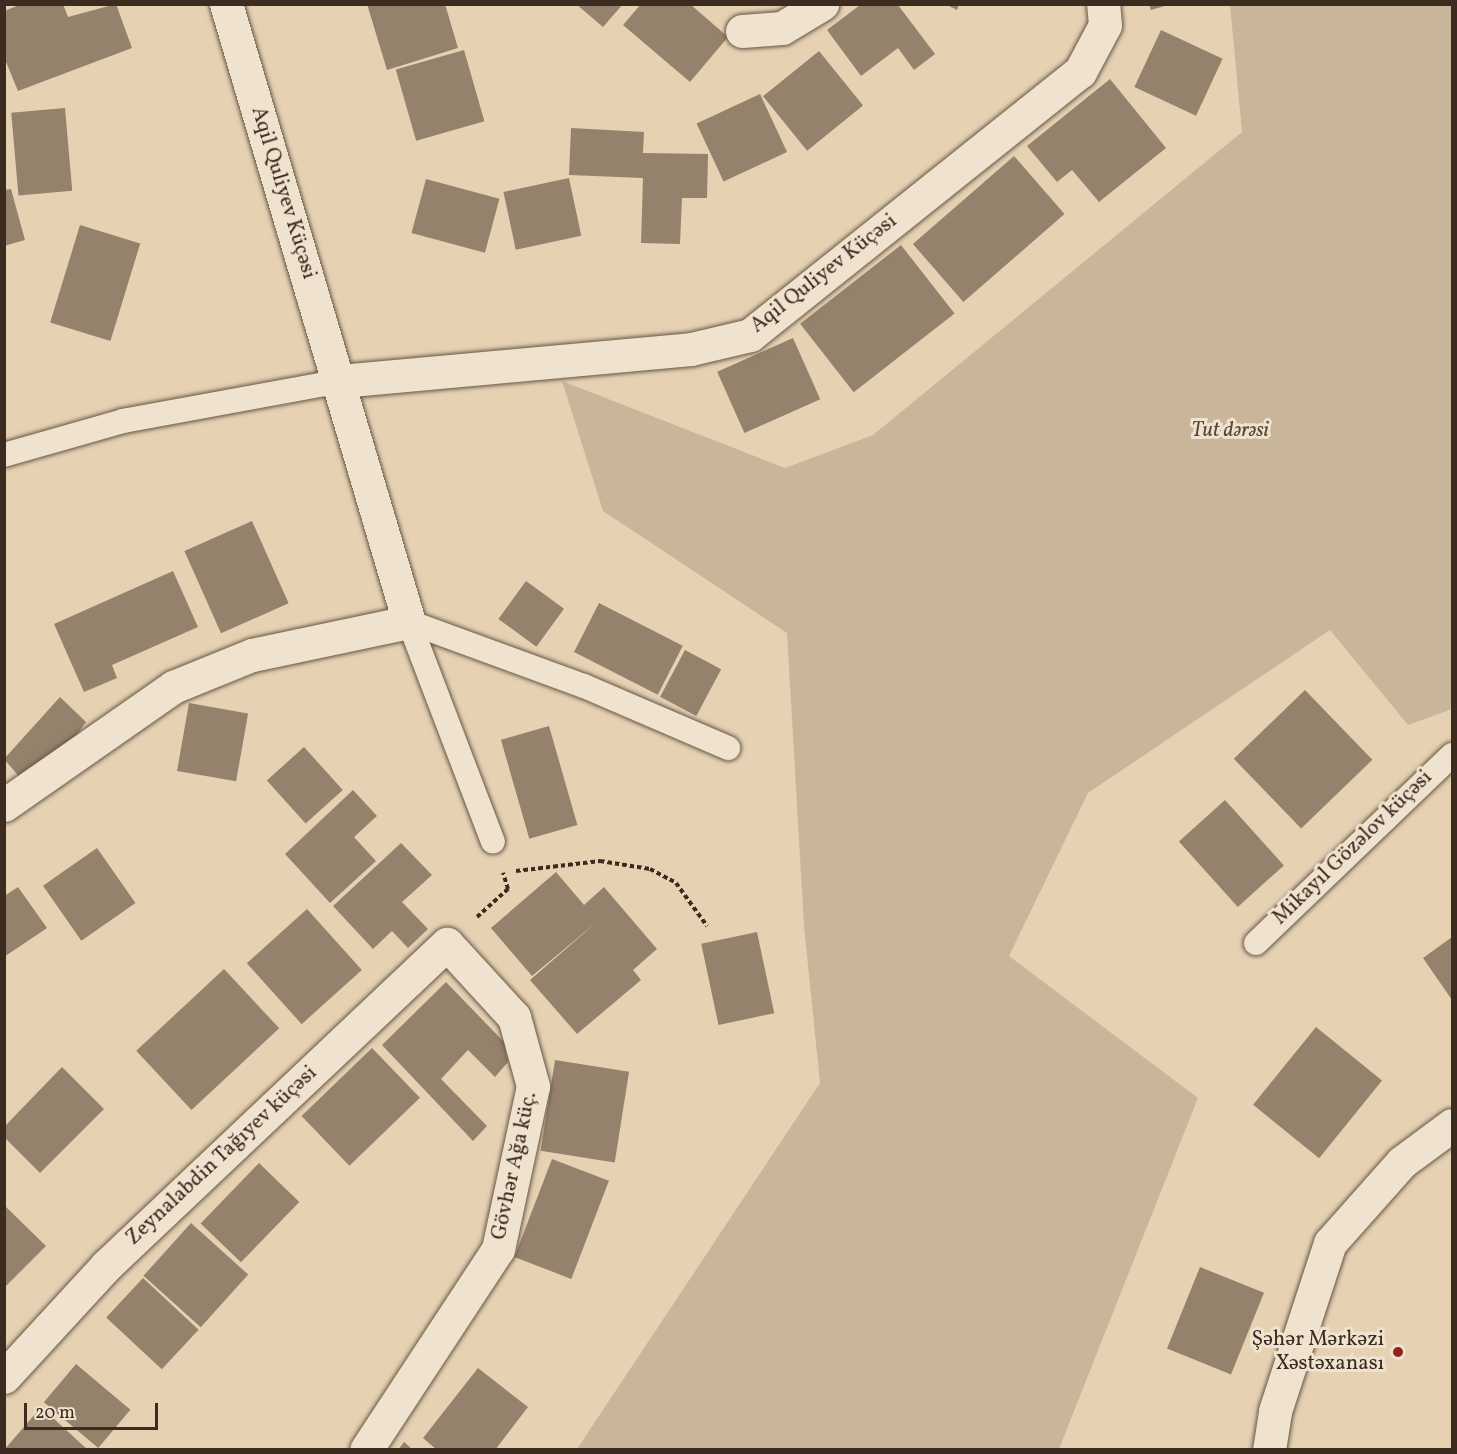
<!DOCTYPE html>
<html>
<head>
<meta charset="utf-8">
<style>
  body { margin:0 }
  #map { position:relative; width:1457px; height:1454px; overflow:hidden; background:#e6d2b3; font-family:Vollkorn,serif }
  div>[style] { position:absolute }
  .green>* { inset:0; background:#c9b69a }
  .building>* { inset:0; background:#94826c; transform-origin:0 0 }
  .path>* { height:4px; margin-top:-2px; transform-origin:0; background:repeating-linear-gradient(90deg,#3c2c20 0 4.5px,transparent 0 7.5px) }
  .roads { filter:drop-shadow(0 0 2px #665645) drop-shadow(0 0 2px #665645) }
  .lane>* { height:24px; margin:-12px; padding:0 12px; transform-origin:12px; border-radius:12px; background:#efe2ce }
  .street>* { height:33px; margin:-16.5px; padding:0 16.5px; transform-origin:16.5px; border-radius:16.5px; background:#efe2ce }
  .dots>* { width:16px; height:16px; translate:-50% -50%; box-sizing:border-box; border:3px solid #efe2ce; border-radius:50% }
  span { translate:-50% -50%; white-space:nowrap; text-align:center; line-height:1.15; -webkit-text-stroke:6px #efe2ce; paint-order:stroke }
  .street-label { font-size:21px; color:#3c2c20 }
  .park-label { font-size:21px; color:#584838; font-style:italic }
  .poi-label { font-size:21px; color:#3c2c20 }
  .right { translate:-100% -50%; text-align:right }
  .frame { position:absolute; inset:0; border:6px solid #3c2c20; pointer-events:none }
  .scale { position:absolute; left:24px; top:1403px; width:134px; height:27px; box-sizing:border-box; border:3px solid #3c2c20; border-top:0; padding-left:8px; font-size:18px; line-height:21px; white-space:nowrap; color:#3c2c20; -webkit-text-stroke:4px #efe2ce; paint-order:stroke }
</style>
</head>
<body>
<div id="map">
  <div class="green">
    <i style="clip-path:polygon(1230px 5px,1452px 5px,1452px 709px,1408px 725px,1330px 630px,1088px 793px,1009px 956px,1198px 1098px,1059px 1449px,577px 1449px,820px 1083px,804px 926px,787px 633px,603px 511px,562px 381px,785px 468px,873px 435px,1242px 132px)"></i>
  </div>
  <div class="building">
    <i style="clip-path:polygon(22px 4px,63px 4px,68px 17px,116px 4px,132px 48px,18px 91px,4px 57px,4px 11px)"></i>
    <i style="clip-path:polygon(367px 4px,445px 4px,458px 48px,387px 70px)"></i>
    <i style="clip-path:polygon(576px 4px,623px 4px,603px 27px)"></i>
    <i style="clip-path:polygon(641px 4px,690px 4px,728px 37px,690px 82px,623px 25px)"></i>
    <i style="clip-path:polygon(945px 4px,959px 4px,957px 10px)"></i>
    <i style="clip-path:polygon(1149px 4px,1167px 4px,1168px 5px,1151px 10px)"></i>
    <i style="clip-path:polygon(860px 5px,898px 5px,935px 54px,914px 70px,898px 48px,861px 76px,827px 30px)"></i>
    <i style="left:1161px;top:30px;width:68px;height:63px;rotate:25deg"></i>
    <i style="left:464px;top:50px;width:74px;height:71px;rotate:74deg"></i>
    <i style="left:819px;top:51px;width:70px;height:72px;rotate:51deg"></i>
    <i style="clip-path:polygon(1110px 79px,1166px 148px,1099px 202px,1072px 170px,1057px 182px,1027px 146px)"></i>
    <i style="left:760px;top:94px;width:64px;height:70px;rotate:65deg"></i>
    <i style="left:65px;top:108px;width:83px;height:54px;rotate:85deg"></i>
    <i style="clip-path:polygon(571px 128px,644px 132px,643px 153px,708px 154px,707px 198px,682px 198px,680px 244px,641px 243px,643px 178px,569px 175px)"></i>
    <i style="left:1014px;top:156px;width:77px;height:134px;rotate:49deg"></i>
    <i style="left:569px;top:178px;width:59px;height:67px;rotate:78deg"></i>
    <i style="left:426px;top:179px;width:76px;height:56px;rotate:15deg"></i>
    <i style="clip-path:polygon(11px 189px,25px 240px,4px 246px,4px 190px)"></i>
    <i style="left:80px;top:225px;width:63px;height:102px;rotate:17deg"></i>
    <i style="left:901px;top:245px;width:87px;height:128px;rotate:52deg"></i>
    <i style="left:793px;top:338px;width:67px;height:83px;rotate:66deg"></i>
    <i style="left:252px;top:521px;width:90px;height:74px;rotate:66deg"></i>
    <i style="clip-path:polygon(173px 571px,198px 627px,112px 665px,117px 678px,84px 692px,54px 624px)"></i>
    <i style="left:526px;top:581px;width:47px;height:47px;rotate:36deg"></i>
    <i style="left:599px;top:603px;width:94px;height:55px;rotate:27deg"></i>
    <i style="left:685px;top:650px;width:41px;height:53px;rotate:28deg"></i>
    <i style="left:1305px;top:690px;width:97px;height:99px;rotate:46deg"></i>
    <i style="clip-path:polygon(60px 697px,86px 722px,71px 743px,23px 781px,4px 759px)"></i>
    <i style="left:189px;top:703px;width:60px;height:69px;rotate:10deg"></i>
    <i style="left:549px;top:726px;width:103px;height:50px;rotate:74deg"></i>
    <i style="left:304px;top:747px;width:58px;height:50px;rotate:48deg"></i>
    <i style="clip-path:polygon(353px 790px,377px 816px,354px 837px,376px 861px,330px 903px,285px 854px)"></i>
    <i style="left:1225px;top:800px;width:88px;height:62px;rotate:48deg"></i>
    <i style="clip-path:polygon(401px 843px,432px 875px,402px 902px,428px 929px,408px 948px,392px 931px,373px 949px,333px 906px)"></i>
    <i style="left:97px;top:848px;width:67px;height:66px;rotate:55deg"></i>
    <i style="clip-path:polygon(556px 872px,584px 905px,604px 887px,657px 949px,633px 970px,641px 980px,577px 1034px,530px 980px,598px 921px,532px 976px,491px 928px)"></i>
    <i style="clip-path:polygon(18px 887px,47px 928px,4px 957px,4px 896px)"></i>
    <i style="left:307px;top:909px;width:82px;height:81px;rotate:48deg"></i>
    <i style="left:757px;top:932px;width:83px;height:57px;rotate:78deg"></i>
    <i style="clip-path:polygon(1452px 937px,1452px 1000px,1423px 958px)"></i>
    <i style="left:224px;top:969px;width:81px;height:120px;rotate:47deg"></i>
    <i style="clip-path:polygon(446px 982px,504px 1042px,508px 1062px,495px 1077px,468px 1050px,441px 1079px,487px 1126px,473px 1141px,382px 1045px)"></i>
    <i style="left:1316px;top:1027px;width:85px;height:100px;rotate:39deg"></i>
    <i style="left:372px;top:1048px;width:69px;height:98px;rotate:46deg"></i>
    <i style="left:555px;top:1060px;width:75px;height:92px;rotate:9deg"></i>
    <i style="clip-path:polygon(62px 1067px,104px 1109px,40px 1173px,5px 1138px,5px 1126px)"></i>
    <i style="left:552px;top:1159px;width:61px;height:105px;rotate:21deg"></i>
    <i style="left:259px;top:1163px;width:56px;height:84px;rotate:44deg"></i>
    <i style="clip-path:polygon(4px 1205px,46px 1246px,4px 1288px)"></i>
    <i style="left:191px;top:1223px;width:77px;height:71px;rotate:42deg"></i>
    <i style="left:1200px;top:1267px;width:69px;height:88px;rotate:22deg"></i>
    <i style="left:143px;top:1278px;width:76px;height:54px;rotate:43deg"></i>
    <i style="left:76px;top:1364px;width:71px;height:50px;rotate:40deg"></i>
    <i style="clip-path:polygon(478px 1368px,528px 1407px,495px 1450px,437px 1450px,423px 1438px)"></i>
    <i style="clip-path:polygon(41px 1407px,88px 1450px,4px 1450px)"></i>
    <i style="clip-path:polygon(404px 1442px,413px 1450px,398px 1450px)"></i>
  </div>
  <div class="path">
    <i style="left:516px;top:871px;width:85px;rotate:-6.8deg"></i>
    <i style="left:600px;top:861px;width:51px;rotate:9.1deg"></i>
    <i style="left:650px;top:869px;width:30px;rotate:28deg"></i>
    <i style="left:676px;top:883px;width:53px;rotate:54.2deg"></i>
    <i style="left:477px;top:917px;width:42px;rotate:-42.1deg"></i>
    <i style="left:508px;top:889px;width:17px;rotate:-107deg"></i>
  </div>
  <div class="roads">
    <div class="lane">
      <i style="left:4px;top:455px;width:124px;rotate:-15.9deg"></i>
      <i style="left:123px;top:421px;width:221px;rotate:-10.4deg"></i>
      <i style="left:409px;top:622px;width:186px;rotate:20.1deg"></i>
      <i style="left:584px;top:686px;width:157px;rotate:23.3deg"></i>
      <i style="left:409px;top:622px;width:235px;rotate:69.1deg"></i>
      <i style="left:1256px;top:943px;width:272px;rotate:-43.8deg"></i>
    </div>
    <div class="street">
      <i style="left:742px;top:31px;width:40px;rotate:-4.3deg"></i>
      <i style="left:782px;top:28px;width:47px;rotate:-31deg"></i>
      <i style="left:340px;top:381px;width:352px;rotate:-5.2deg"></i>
      <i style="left:691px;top:349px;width:61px;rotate:-13.3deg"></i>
      <i style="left:750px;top:335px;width:422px;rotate:-38.6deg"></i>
      <i style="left:1080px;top:72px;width:53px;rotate:-62deg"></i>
      <i style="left:1105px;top:25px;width:21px;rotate:-95deg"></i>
      <i style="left:4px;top:805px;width:206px;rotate:-34.9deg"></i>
      <i style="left:173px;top:687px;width:85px;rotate:-22.1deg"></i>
      <i style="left:252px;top:655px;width:160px;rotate:-11.9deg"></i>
      <i style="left:409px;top:622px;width:645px;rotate:-106.49deg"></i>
      <i style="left:4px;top:1377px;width:151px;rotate:-47.4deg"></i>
      <i style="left:106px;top:1266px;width:469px;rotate:-43.4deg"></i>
      <i style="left:447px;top:944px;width:99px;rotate:47.5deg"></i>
      <i style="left:514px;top:1017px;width:72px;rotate:74.6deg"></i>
      <i style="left:533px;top:1086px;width:167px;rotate:102.1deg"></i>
      <i style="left:498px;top:1249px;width:240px;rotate:123.3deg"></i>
      <i style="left:1269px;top:1450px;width:39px;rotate:-81deg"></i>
      <i style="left:1275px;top:1411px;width:177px;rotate:-71.9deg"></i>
      <i style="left:1330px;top:1243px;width:108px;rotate:-48.4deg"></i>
      <i style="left:1402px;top:1162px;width:62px;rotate:-36.5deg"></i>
    </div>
  </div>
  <div class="dots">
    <i style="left:1398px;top:1352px;background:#8f2418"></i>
  </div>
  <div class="street-label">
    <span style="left:283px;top:193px;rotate:73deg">Aqil Quliyev Küçəsi</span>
    <span style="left:824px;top:274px;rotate:-38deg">Aqil Quliyev Küçəsi</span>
    <span style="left:1353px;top:848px;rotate:-44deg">Mikayıl Gözəlov küçəsi</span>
    <span style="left:222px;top:1156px;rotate:-43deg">Zeynalabdin Tağıyev küçəsi</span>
    <span style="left:515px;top:1166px;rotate:-78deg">Gövhər Ağa küç.</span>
  </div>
  <div class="park-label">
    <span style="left:1230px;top:431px">Tut dərəsi</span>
  </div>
  <div class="poi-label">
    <span class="right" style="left:1384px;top:1352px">Şəhər Mərkəzi<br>Xəstəxanası</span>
  </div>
  <div class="frame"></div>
  <div class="scale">20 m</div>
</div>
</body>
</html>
